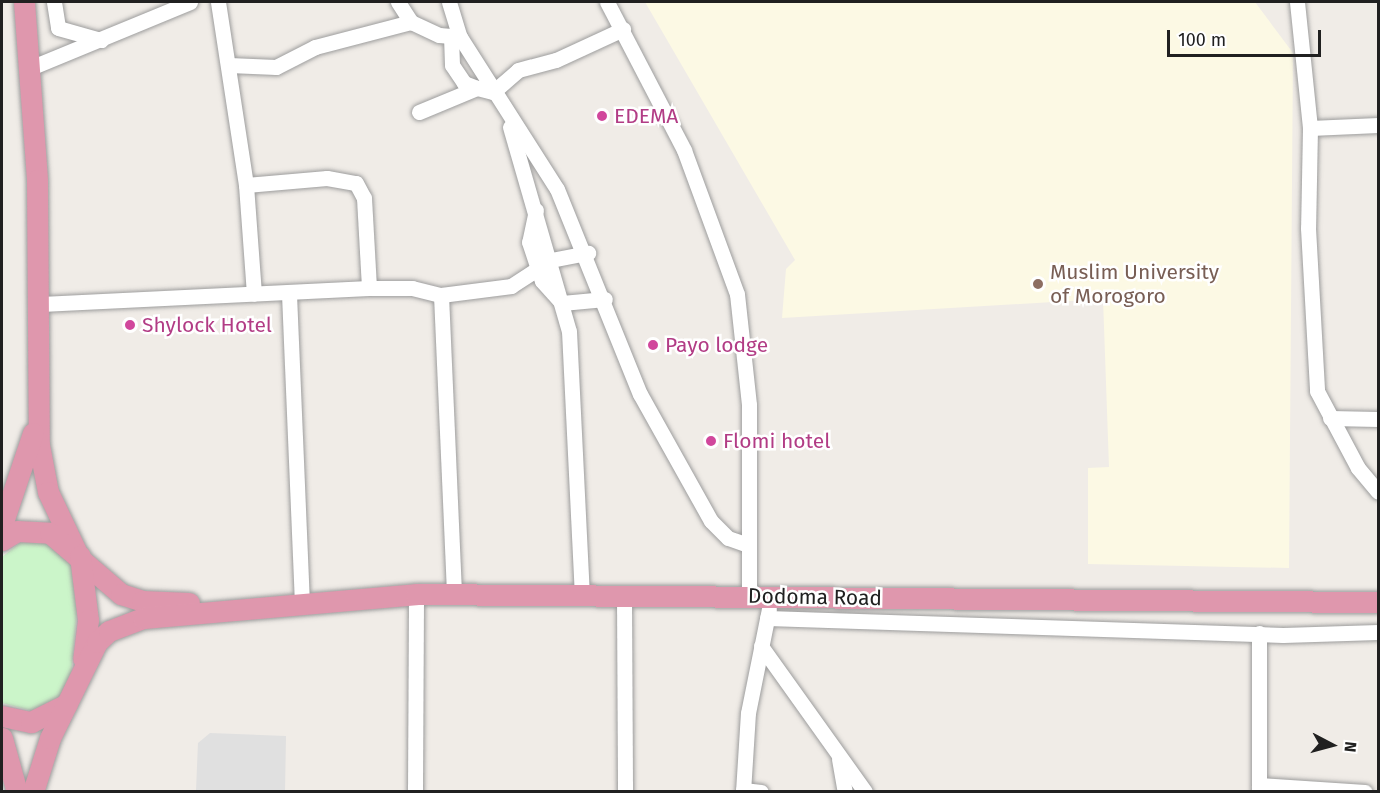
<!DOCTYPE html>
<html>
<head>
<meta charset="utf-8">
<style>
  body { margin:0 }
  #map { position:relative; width:1380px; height:793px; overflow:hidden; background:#f0ece7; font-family:"Fira Sans",sans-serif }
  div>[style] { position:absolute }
  .education>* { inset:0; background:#fcf9e4 }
  .park>* { inset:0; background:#cbf5c9 }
  .parking>* { inset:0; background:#e0e0e0 }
  .roads { filter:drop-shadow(0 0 2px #9d9d9d) drop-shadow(0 0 2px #9d9d9d) }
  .minor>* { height:15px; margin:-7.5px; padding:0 7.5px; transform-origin:7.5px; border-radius:7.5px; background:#fff }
  .highway>* { height:21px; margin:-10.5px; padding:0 10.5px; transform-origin:10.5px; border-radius:10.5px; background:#df97ad }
  .dots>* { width:16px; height:16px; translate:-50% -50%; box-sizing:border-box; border:3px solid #fff; border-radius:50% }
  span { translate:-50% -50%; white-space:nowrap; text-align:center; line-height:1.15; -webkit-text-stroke:5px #fff; paint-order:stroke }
  .hotel-label { font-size:21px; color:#b23c85 }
  .left { translate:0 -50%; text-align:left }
  .education-label { font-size:21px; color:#785e54 }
  .street-label { font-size:21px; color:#202020 }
  .frame { position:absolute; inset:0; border:3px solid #202020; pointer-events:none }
  .north { position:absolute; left:1302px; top:715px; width:60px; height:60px; -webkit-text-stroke:4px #fff; paint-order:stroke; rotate:96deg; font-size:16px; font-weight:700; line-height:24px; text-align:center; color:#202020 }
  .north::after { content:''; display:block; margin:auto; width:21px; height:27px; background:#202020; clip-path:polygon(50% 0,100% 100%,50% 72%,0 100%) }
  .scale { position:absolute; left:1167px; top:30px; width:154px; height:27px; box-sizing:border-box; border:3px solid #202020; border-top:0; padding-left:8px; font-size:18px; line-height:21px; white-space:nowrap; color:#202020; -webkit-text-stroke:4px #fff; paint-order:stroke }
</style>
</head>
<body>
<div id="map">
  <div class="education">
    <i style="clip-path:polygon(645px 2px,1255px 2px,1293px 53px,1289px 568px,1088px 564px,1088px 468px,1109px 467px,1103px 299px,782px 318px,786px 269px,795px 260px)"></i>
  </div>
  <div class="park">
    <i style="clip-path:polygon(42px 538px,72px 562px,79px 588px,71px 676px,62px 696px,40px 713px,2px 703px,2px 557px,21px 542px)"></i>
  </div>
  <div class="parking">
    <i style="clip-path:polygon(210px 733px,286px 736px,285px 791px,196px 791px,198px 743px)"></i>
  </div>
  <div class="roads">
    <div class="minor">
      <i style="left:54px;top:2px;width:26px;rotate:81deg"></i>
      <i style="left:58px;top:28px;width:45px;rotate:15.6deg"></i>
      <i style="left:218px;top:2px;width:185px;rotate:81.3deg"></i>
      <i style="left:246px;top:185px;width:109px;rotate:85.8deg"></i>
      <i style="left:398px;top:2px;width:24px;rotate:57deg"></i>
      <i style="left:449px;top:2px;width:37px;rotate:73deg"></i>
      <i style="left:460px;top:37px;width:180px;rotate:57.5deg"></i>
      <i style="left:557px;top:189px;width:221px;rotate:68deg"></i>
      <i style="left:640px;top:394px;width:145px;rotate:60.8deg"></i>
      <i style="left:711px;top:521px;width:24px;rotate:45deg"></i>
      <i style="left:728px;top:538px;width:21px;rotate:19deg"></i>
      <i style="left:607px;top:2px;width:167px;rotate:62.5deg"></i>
      <i style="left:684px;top:150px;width:153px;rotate:69.8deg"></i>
      <i style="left:737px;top:294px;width:112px;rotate:83.8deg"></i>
      <i style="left:749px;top:405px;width:191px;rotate:90deg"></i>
      <i style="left:1297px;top:2px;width:127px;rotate:84.1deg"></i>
      <i style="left:451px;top:36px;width:29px;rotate:88deg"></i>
      <i style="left:452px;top:65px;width:22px;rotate:56deg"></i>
      <i style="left:464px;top:83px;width:14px;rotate:21deg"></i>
      <i style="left:229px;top:65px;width:47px;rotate:2.4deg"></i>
      <i style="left:276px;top:67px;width:44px;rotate:-27.1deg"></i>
      <i style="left:315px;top:47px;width:99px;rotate:-14.6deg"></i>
      <i style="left:411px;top:22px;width:31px;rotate:25deg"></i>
      <i style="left:439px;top:35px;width:21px;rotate:5deg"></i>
      <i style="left:30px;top:68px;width:173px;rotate:-22.4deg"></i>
      <i style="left:419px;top:112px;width:63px;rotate:-22.5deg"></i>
      <i style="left:477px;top:88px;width:16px;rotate:14deg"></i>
      <i style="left:493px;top:92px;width:33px;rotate:-41deg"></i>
      <i style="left:518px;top:70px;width:39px;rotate:-15deg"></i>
      <i style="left:556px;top:60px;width:74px;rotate:-24.8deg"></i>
      <i style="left:1378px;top:125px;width:68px;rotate:177.5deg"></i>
      <i style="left:1310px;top:128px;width:100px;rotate:91.1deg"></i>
      <i style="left:1308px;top:228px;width:163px;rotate:86.8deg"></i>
      <i style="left:1317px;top:391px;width:87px;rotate:62deg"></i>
      <i style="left:1358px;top:468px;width:31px;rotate:50deg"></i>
      <i style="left:510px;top:127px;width:212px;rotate:73.9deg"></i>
      <i style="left:569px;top:331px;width:264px;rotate:87.2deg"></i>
      <i style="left:246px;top:185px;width:81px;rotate:-4.9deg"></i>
      <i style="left:327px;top:178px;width:29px;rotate:10deg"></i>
      <i style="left:356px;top:183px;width:17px;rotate:62deg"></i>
      <i style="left:364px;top:198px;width:90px;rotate:86.8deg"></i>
      <i style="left:536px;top:210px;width:33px;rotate:102deg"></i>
      <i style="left:529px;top:242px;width:41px;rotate:71.6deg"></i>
      <i style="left:542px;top:281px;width:30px;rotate:48deg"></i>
      <i style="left:562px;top:303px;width:43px;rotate:-5.3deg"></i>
      <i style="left:289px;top:294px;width:306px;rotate:87.6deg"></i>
      <i style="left:441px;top:295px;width:301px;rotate:87.5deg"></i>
      <i style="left:41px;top:304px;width:328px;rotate:-2.8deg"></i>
      <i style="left:369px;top:288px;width:43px"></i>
      <i style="left:412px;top:288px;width:30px;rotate:14deg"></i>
      <i style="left:441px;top:295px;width:71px;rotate:-7.3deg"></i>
      <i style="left:511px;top:286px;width:48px;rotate:-33deg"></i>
      <i style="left:551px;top:260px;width:38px;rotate:-11deg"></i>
      <i style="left:1330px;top:418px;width:48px;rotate:1.2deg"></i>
      <i style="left:624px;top:595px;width:197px;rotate:89.7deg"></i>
      <i style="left:767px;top:618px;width:516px;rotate:1.89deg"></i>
      <i style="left:1283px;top:635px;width:95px;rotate:-1.8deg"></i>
      <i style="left:1259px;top:633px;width:159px;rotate:90deg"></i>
      <i style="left:761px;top:646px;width:179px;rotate:54.5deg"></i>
      <i style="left:839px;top:759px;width:34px;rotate:80deg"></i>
      <i style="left:1259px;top:785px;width:106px;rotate:3.8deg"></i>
      <i style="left:743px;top:790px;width:18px;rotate:6deg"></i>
      <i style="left:415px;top:792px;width:198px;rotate:-89.7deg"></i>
      <i style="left:743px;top:792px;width:79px;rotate:-86.4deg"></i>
      <i style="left:748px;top:713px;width:106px;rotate:-78.6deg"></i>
    </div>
    <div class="highway">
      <i style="left:24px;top:2px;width:178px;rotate:85.8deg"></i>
      <i style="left:37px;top:180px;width:265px;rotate:89.6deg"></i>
      <i style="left:39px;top:445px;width:48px;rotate:79.2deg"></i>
      <i style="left:48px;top:492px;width:65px;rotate:64.6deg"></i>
      <i style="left:2px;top:525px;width:97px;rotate:-71.4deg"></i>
      <i style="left:2px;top:540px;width:17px;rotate:-31deg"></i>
      <i style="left:17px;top:531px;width:33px;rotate:3deg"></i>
      <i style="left:50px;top:533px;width:94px;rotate:40.7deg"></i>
      <i style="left:121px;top:594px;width:22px;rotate:18deg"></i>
      <i style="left:142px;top:601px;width:47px;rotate:2.4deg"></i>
      <i style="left:80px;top:556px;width:64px;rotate:82.9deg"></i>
      <i style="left:88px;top:620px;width:39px;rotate:97deg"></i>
      <i style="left:2px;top:716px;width:30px;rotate:12deg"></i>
      <i style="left:31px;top:722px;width:40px;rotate:-26.6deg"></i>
      <i style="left:2px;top:738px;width:56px;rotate:74.5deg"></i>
      <i style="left:33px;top:792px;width:57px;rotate:-72.5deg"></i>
      <i style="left:50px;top:738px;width:107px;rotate:-63.9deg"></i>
      <i style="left:97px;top:642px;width:16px;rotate:-43deg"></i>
      <i style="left:109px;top:631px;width:36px;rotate:-21deg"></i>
      <i style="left:143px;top:618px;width:274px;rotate:-5deg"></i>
      <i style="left:416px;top:594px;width:962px;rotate:0.48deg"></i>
    </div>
  </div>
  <div class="dots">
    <i style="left:602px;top:116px;background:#d1479c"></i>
    <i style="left:1038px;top:284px;background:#8d6e63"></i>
    <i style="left:130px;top:325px;background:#d1479c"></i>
    <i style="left:653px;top:345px;background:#d1479c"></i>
    <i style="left:711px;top:441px;background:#d1479c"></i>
  </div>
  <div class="hotel-label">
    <span class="left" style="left:614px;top:116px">EDEMA</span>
    <span class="left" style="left:142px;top:325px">Shylock Hotel</span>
    <span class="left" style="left:665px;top:345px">Payo lodge</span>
    <span class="left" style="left:723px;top:441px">Flomi hotel</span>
  </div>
  <div class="education-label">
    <span class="left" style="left:1050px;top:284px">Muslim University<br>of Morogoro</span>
  </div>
  <div class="street-label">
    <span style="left:815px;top:597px;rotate:1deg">Dodoma Road</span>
  </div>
  <div class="frame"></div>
  <div class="north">N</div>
  <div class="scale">100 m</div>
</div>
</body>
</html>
